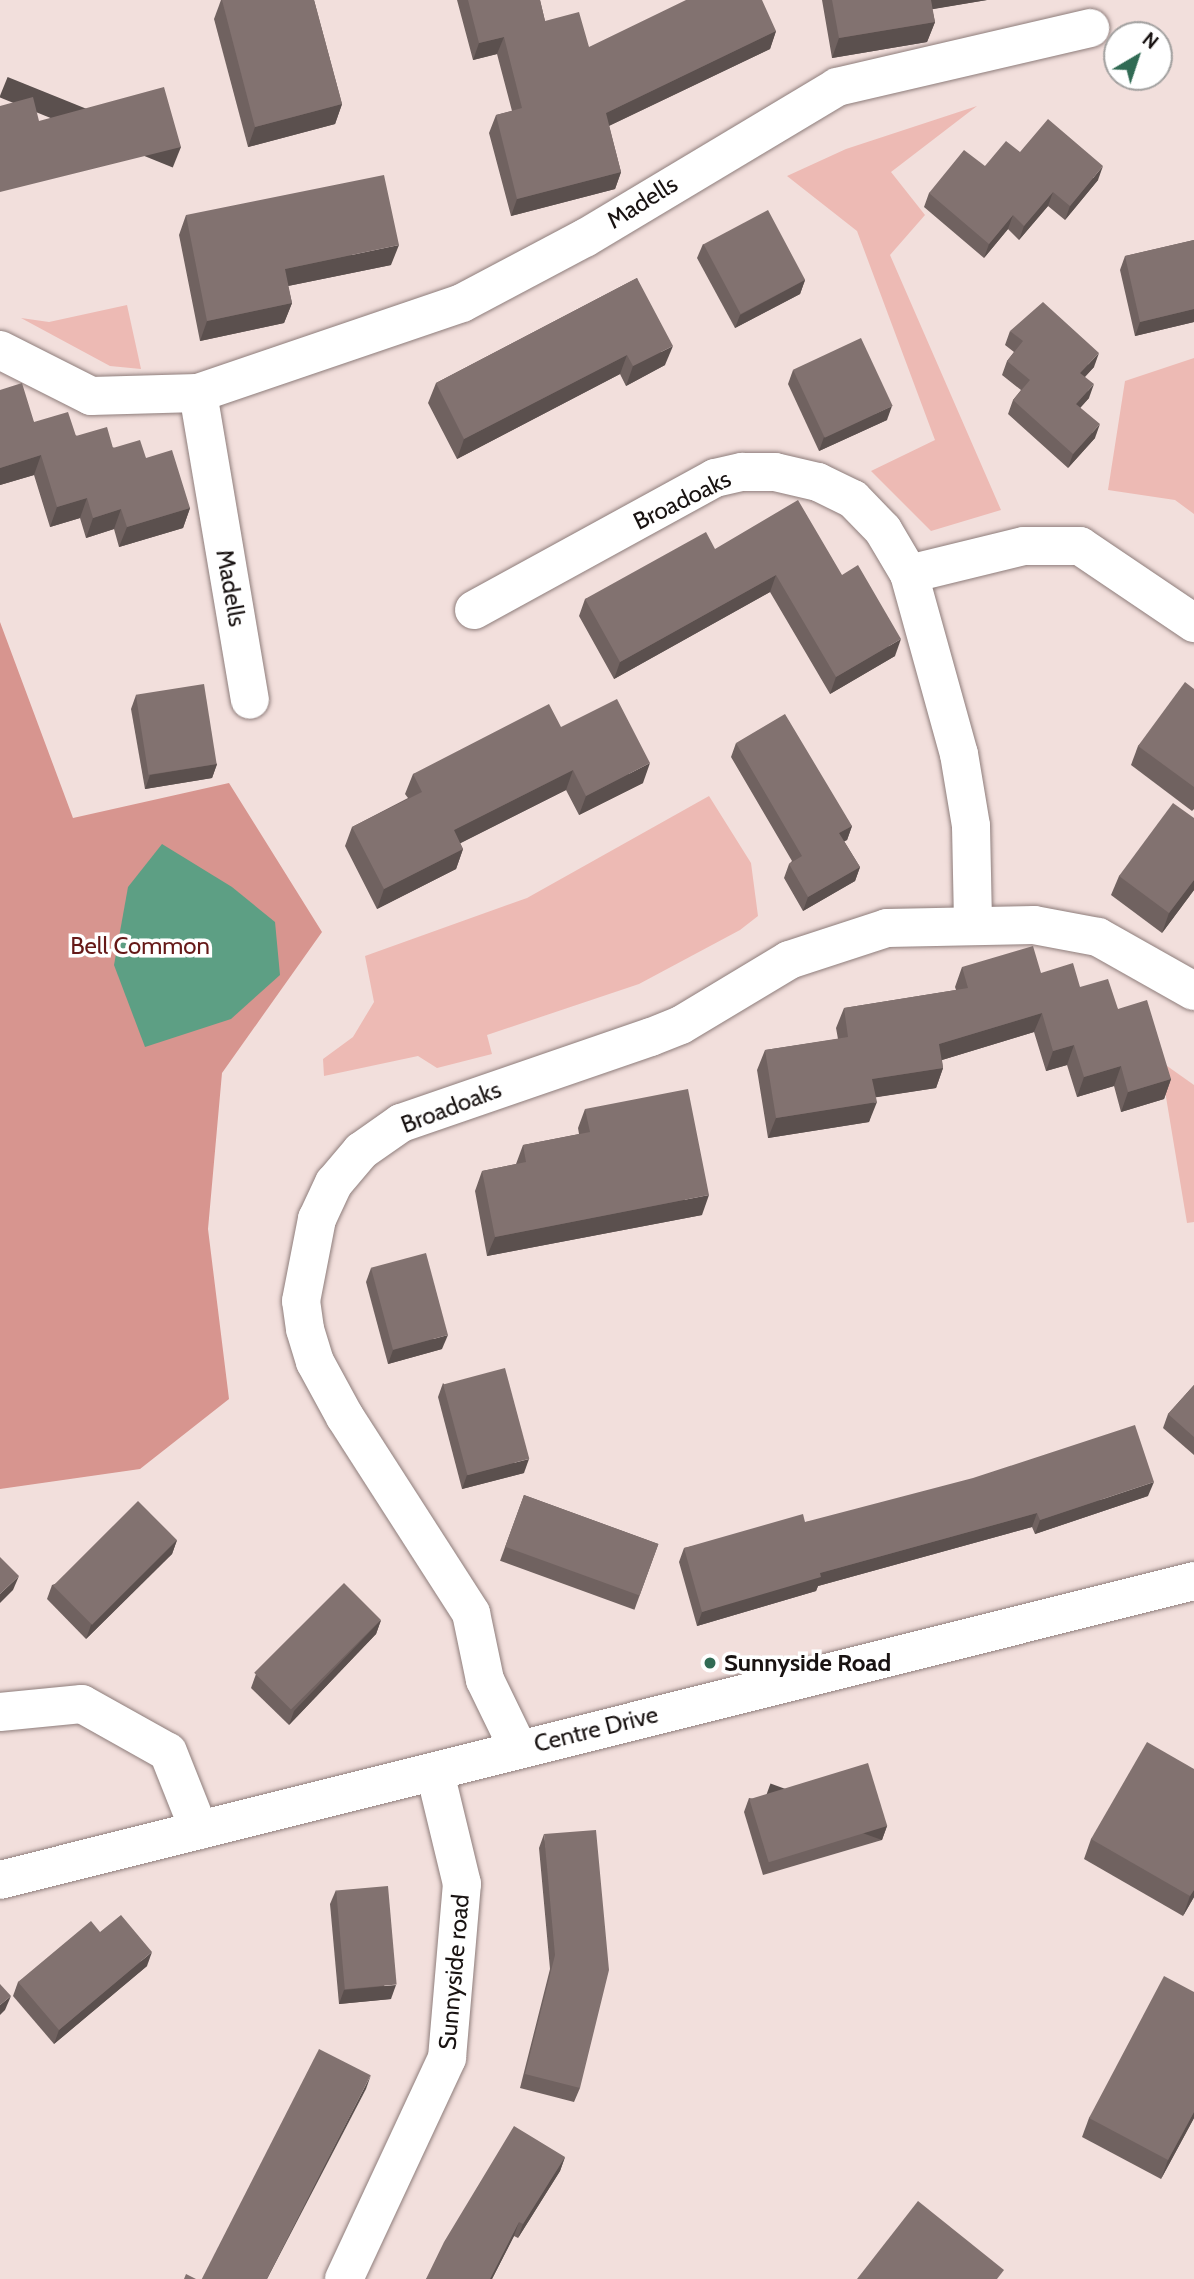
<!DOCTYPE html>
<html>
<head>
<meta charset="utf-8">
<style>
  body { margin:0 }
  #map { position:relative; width:1194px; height:2279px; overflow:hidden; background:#f2dfdc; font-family:Cabin,sans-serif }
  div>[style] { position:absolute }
  .green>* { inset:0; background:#edbab4 }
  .forest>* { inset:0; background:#d7958f }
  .water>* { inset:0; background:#5d9f84 }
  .roads { filter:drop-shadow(0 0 2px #8e7d7b) drop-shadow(0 0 2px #8e7d7b) }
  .minor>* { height:38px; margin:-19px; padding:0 19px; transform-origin:19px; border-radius:19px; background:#fff }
  .wall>* { inset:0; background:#706260; transform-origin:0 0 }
  .shaded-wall>* { inset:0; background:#5b504e; transform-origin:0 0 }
  .building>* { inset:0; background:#827270; transform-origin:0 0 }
  .dots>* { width:19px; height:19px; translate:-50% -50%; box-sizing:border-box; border:4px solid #fff; border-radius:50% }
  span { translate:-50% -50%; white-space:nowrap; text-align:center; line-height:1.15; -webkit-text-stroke:7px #fff; paint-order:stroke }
  .street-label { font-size:24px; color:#191312 }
  .park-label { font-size:24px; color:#661918 }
  .poi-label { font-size:24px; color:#191312; font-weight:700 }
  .left { translate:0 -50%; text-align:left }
  .north { position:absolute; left:1103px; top:21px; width:70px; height:70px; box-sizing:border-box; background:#fff; border:2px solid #a3a1a0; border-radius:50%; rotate:39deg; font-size:19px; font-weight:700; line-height:28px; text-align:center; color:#191312 }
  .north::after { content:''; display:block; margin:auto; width:24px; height:32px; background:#316b54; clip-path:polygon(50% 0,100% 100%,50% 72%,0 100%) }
</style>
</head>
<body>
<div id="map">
  <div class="green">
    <i style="clip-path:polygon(977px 106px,891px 172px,925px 215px,890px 255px,1001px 510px,931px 531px,871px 471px,935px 440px,857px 231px,787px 176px,846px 149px)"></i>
    <i style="clip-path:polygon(127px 305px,141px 369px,110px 366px,21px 318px,49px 322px)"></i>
    <i style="clip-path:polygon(1194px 358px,1194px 514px,1175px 500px,1108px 490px,1125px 381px)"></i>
    <i style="clip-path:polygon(709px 796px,751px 863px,758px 916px,740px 930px,639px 984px,487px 1035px,492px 1054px,437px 1068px,418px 1056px,324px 1076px,323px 1059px,353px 1037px,374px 1002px,365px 956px,527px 898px)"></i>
    <i style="clip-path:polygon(1160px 1061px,1194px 1085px,1194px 1222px,1187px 1223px)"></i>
  </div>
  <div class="forest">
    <i style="clip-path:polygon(0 622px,73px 818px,229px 783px,322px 932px,222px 1073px,208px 1229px,229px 1399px,140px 1469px,0 1489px)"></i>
  </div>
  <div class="water">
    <i style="clip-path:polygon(162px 844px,232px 887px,275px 922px,280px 975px,231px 1019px,145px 1047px,114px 965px,128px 887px)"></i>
  </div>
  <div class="roads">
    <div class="minor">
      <i style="left:0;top:350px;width:102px;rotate:26.8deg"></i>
      <i style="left:91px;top:396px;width:107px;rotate:-1.6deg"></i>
      <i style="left:198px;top:393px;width:279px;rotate:-18.8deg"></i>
      <i style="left:462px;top:303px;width:139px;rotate:-27.9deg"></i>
      <i style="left:585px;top:238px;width:294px;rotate:-30.9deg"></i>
      <i style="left:837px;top:87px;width:260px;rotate:-13.1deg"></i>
      <i style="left:198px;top:393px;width:311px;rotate:80.4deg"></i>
      <i style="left:909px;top:574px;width:118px;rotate:-13.7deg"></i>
      <i style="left:1024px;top:546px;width:56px"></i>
      <i style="left:1080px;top:546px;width:138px;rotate:34deg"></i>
      <i style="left:474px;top:610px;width:275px;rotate:-28.7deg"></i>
      <i style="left:715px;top:478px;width:28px;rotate:-13deg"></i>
      <i style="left:742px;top:472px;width:33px"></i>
      <i style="left:775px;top:472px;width:44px;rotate:13.1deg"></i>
      <i style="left:818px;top:482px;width:39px;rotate:26deg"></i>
      <i style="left:853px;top:499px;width:43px;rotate:45.9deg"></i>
      <i style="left:883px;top:530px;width:51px;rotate:59.4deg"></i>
      <i style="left:909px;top:574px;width:187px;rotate:74.5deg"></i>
      <i style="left:959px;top:754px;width:73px;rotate:80.5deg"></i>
      <i style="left:971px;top:826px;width:99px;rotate:88.8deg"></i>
      <i style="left:0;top:1712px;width:82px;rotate:-5.6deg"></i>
      <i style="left:82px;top:1704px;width:98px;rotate:29.2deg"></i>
      <i style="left:168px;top:1752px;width:84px;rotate:68.3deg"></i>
      <i style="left:518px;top:1748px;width:76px;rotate:-115.9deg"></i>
      <i style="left:485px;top:1680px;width:68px;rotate:-101.8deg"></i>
      <i style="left:471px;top:1613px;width:233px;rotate:-122.7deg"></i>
      <i style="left:345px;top:1417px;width:63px;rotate:-118.6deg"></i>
      <i style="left:315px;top:1362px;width:34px;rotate:-107deg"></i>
      <i style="left:305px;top:1329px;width:28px;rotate:-98deg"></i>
      <i style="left:301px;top:1301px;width:84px;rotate:-79deg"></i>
      <i style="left:317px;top:1219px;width:40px;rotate:-65deg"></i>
      <i style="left:334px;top:1183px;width:42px;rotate:-49.8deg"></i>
      <i style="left:361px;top:1151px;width:49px;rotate:-35deg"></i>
      <i style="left:401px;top:1123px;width:264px;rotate:-19deg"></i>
      <i style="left:651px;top:1037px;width:32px;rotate:-22deg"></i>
      <i style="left:681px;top:1025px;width:126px;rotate:-31deg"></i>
      <i style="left:789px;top:960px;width:103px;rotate:-18.1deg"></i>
      <i style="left:887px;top:928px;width:147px;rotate:-1.2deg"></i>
      <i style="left:1034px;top:925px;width:65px;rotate:10.6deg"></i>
      <i style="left:1098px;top:937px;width:110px;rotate:29.4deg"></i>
      <i style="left:0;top:1880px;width:1231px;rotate:-14.06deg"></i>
      <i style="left:344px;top:2279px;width:244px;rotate:-65deg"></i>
      <i style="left:447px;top:2058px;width:175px;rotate:-85.1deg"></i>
      <i style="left:462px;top:1884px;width:115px;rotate:-103.6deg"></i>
    </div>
  </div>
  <div class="wall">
    <i style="clip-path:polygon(221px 0,314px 0,342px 104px,335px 124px,248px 147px,214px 19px)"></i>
    <i style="clip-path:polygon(457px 0,540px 0,545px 21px,589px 47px,776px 31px,770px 49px,609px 126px,621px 172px,615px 189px,511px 216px,489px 133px,496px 115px,512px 111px,497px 54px,473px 60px)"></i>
    <i style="clip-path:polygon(822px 0,987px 0,932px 9px,935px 22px,927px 42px,832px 58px)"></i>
    <i style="clip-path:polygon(1020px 152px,1098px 180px,1065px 220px,1048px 206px,1019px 240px,1008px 229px,984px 258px,924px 207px,929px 193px,985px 166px)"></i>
    <i style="clip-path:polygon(186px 215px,391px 265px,288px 286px,292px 303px,284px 323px,200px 341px,179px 235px)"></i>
    <i style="clip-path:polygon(1194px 240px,1194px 322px,1135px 336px,1120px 270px,1125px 256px)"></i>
    <i style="clip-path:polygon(703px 244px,805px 280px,800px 294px,735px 328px,697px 258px)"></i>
    <i style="clip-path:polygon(637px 278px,665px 365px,626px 386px,620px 374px,457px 459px,428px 403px,436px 383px)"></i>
    <i style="clip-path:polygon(1010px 331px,1094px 367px,1085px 377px,1089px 398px,1080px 408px,1095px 438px,1068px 468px,1008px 414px,1013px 400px,1021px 390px,1002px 375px,1007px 361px,1014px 352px,1005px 345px)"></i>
    <i style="clip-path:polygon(793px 370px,887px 420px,819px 451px,788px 384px)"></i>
    <i style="clip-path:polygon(0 390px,34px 422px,146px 458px,190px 508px,183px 528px,119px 547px,114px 529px,86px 538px,80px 518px,50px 527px,34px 475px,0 485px)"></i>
    <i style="clip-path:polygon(715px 549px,842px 575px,895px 656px,830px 694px,770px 592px,614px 679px,579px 616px,585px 599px)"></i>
    <i style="clip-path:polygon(1194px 689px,1194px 809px,1192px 811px,1131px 765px,1138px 746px)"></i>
    <i style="clip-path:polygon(136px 695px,217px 764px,212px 778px,145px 789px,131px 709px)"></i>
    <i style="clip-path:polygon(561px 727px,643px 783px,579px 815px,566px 790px,460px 843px,463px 849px,456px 869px,377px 909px,345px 846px,352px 827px,408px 798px,405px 794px,413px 774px)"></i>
    <i style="clip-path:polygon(736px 743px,852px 826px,847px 840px,844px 841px,860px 867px,855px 881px,803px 911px,784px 878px,789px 864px,792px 861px,731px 757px)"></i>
    <i style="clip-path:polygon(1194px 818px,1194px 890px,1162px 933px,1111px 895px,1119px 876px)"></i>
    <i style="clip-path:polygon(962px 967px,1041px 973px,1080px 987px,1118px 1009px,1171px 1079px,1164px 1099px,1121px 1112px,1114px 1086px,1077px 1097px,1067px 1065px,1046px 1071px,1034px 1032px,942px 1060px,943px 1068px,936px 1088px,876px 1097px,869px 1122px,768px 1138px,757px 1070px,765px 1050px,838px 1039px,836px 1028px,844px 1008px,956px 990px,955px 987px)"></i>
    <i style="clip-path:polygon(585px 1109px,702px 1215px,487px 1256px,475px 1191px,482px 1171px,516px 1164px,523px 1145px,579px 1134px,578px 1128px)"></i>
    <i style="clip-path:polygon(371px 1268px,442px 1349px,388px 1364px,366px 1282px)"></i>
    <i style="clip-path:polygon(443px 1383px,524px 1473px,462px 1489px,438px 1397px)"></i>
    <i style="clip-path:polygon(1194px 1385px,1194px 1455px,1163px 1428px,1168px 1414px)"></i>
    <i style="left:524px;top:1495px;width:143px;height:70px;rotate:20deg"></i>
    <i style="clip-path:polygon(1148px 1496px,1035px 1534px,1032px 1527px,818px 1586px,816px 1591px,697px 1626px,679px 1562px,684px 1548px,805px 1522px)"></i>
    <i style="clip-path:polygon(177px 1540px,172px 1554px,86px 1639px,47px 1599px,52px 1585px)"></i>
    <i style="clip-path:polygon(381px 1620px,376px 1634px,289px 1725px,251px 1688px,256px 1674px)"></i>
    <i style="clip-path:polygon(1194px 1769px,1194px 1897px,1183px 1916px,1084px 1859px,1091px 1839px)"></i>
    <i style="clip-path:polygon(749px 1798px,887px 1826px,882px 1840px,763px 1875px,744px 1812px)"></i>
    <i style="clip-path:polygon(544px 1834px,580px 2088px,574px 2102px,520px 2088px,550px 1969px,539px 1848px)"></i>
    <i style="clip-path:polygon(336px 1890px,391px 1999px,339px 2004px,330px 1904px)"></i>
    <i style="clip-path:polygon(100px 1932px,147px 1966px,54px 2044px,13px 1996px,18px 1982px)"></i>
    <i style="clip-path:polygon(1194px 1992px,1194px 2118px,1161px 2179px,1082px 2137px,1089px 2118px)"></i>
    <i style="clip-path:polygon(565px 2157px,560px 2171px,518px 2238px,514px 2236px,492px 2279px,426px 2279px)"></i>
  </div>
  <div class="shaded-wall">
    <i style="clip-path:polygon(926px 0,987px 0,922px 11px)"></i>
    <i style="clip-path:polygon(935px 22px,927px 42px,832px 58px,839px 38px)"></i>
    <i style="clip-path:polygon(776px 31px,770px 49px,600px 130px,606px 113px)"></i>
    <i style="clip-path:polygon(504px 37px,497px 54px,473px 60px,479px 43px)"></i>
    <i style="clip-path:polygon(342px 104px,335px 124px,248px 147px,255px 127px)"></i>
    <i style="left:181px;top:147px;width:22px;height:187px;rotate:112deg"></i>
    <i style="clip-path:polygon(1103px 166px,1098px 180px,1065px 220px,1070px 206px)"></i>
    <i style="clip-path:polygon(621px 172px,615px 189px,511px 216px,517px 199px)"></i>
    <i style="clip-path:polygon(1053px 192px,1048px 206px,1019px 240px,1024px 226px)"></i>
    <i style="clip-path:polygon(1013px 215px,1008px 229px,984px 258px,989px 244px)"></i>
    <i style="clip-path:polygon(399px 245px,391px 265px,278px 288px,285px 269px)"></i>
    <i style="clip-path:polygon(805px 280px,800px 294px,735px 328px,740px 315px)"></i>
    <i style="clip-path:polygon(292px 303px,284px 323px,200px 341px,207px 321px)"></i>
    <i style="clip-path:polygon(1194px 309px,1194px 322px,1135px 336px,1140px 322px)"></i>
    <i style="clip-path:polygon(673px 346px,665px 365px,626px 386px,633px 366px)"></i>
    <i style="clip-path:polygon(1099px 353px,1094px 367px,1075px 387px,1080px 373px)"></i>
    <i style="clip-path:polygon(627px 355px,620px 374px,457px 459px,464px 439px)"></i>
    <i style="clip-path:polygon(1094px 384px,1089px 398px,1071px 418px,1076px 404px)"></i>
    <i style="clip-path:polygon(892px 406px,887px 420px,819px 451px,824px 437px)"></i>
    <i style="clip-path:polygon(1100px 424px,1095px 438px,1068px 468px,1073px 454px)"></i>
    <i style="clip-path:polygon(41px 455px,34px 475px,0 485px,0 468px)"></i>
    <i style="clip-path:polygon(87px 498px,80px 518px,50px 527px,57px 507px)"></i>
    <i style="clip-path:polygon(190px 508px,183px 528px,119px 547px,127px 527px)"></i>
    <i style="clip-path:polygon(121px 509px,114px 529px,86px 538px,93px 518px)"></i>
    <i style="clip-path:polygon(776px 575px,770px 592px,614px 679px,620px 662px)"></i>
    <i style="clip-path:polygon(901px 639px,895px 656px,830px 694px,836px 677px)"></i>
    <i style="clip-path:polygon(650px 763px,643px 783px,579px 815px,586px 796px)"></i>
    <i style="clip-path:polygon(217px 764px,212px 778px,145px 789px,150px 775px)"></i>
    <i style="clip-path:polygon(573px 770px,566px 790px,447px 850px,454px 830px)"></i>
    <i style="clip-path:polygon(852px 826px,847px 840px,834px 847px,839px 833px)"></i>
    <i style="clip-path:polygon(463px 849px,456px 869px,377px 909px,384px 889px)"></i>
    <i style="clip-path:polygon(860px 867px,855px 881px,803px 911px,808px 897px)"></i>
    <i style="clip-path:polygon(1194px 880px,1194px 890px,1162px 933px,1169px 913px)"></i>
    <i style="clip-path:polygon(1042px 1013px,1034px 1032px,932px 1063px,939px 1044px)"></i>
    <i style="clip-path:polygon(1074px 1045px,1067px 1065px,1046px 1071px,1053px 1051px)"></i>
    <i style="clip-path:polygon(1121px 1066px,1114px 1086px,1077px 1097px,1084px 1077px)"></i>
    <i style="clip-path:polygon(943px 1068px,936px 1088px,865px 1099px,872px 1079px)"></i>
    <i style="clip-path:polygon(1171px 1079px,1164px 1099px,1121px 1112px,1128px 1092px)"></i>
    <i style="clip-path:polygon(877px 1102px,869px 1122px,768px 1138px,776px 1118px)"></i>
    <i style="clip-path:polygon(709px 1195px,702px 1215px,487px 1256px,495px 1237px)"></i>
    <i style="clip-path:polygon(448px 1335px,442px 1349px,388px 1364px,393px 1350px)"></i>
    <i style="clip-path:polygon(529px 1459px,524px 1473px,462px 1489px,467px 1475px)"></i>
    <i style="clip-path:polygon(1154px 1482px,1148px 1496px,1035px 1534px,1040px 1520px)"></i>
    <i style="clip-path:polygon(1037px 1513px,1032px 1527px,818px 1586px,816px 1591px,697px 1626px,702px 1612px,820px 1573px)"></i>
    <i style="clip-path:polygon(177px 1540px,172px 1554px,86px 1639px,91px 1625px)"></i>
    <i style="clip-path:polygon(19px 1576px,13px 1590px,0 1603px,0 1594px)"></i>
    <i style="clip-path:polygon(381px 1620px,376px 1634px,289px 1725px,294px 1711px)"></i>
    <i style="left:887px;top:1826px;width:15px;height:124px;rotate:110deg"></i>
    <i style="clip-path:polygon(1194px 1890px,1194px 1897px,1183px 1916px,1190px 1896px)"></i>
    <i style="clip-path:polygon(152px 1952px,147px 1966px,54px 2044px,59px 2030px)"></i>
    <i style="clip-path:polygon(396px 1985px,391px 1999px,339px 2004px,344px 1990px)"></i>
    <i style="clip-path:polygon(11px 1996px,5px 2010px,0 2015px,0 2005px)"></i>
    <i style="clip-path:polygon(371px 2075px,366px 2089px,267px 2279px,265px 2279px)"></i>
    <i style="clip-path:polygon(1194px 2112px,1194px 2118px,1161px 2179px,1168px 2160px)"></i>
    <i style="clip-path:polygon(565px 2157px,560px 2171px,518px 2238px,523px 2224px)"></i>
    <i style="clip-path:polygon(519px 2222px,514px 2236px,492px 2279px,490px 2279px)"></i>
  </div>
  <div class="building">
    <i style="clip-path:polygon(222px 0,314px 0,342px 104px,255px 127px)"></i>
    <i style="clip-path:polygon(468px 0,540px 0,545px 21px,579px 12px,589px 47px,686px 0,762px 0,776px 31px,606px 113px,621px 172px,517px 199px,496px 115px,522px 108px,504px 37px,479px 43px)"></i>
    <i style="clip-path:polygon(832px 0,931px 0,935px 22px,839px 38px)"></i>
    <i style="clip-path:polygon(164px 87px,181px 147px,0 192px,0 106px,33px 97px,39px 121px)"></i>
    <i style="clip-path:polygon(1048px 119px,1103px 166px,1070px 206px,1053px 192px,1024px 226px,1013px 215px,989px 244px,929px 193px,964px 150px,985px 166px,1006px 141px,1020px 152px)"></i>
    <i style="clip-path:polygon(384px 175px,399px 245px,285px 269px,292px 303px,207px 321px,186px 215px)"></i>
    <i style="left:768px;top:210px;width:79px;height:73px;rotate:62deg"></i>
    <i style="clip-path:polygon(1194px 240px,1194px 309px,1140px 322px,1125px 256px)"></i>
    <i style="clip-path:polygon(637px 278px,673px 346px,633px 366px,627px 355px,464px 439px,436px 383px)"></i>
    <i style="clip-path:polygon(1043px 302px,1099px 353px,1080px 373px,1094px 384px,1076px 404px,1100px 424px,1073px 454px,1013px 400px,1030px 380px,1007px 361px,1023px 341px,1010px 331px)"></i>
    <i style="left:861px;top:338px;width:75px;height:75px;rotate:65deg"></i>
    <i style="clip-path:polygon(22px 383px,34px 422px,68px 412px,76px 436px,107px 427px,113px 448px,140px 440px,146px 458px,172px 450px,190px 508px,127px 527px,121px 509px,93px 518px,87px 498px,57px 507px,41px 455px,0 468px,0 390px)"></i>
    <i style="clip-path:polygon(798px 500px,842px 575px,858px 565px,901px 639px,836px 677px,776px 575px,620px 662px,585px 599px,706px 532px,715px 549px)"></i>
    <i style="clip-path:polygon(1185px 682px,1194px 689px,1194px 787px,1138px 746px)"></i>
    <i style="left:204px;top:684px;width:81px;height:69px;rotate:81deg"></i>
    <i style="clip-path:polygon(617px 699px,650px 763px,586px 796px,573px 770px,454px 830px,463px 849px,384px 889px,352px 827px,422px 792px,413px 774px,549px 704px,561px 727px)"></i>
    <i style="clip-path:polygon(785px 714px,852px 826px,839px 833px,860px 867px,808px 897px,789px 864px,802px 856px,736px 743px)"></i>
    <i style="clip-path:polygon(1173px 803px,1194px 818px,1194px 880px,1169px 913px,1119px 876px)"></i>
    <i style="clip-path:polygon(1033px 946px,1041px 973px,1073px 963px,1080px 987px,1108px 979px,1118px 1009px,1147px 1000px,1171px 1079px,1128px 1092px,1121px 1066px,1084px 1077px,1074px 1045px,1053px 1051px,1042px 1013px,939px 1044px,943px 1068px,872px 1079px,877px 1102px,776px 1118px,765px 1050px,848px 1037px,844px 1008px,968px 988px,962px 967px)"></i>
    <i style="clip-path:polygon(688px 1089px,709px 1195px,495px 1237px,482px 1171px,526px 1162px,523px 1145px,590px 1132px,585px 1109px)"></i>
    <i style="left:426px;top:1253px;width:85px;height:57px;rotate:75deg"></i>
    <i style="left:505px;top:1368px;width:94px;height:64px;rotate:75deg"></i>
    <i style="clip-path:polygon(1194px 1385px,1194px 1437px,1168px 1414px)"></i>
    <i style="clip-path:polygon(1135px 1425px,1154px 1482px,1040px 1520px,1037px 1513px,820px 1573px,821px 1577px,702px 1612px,684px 1548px,803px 1514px,805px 1522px,973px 1478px)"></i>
    <i style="left:524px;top:1495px;width:143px;height:55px;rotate:20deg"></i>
    <i style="left:138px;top:1501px;width:55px;height:120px;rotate:45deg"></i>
    <i style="clip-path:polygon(0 1557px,19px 1576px,0 1594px)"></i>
    <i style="left:344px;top:1583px;width:52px;height:127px;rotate:45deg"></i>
    <i style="clip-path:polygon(1147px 1742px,1194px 1769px,1194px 1890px,1190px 1896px,1091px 1839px)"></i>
    <i style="left:868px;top:1763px;width:66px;height:124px;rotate:73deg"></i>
    <i style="clip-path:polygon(596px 1830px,609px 1970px,580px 2088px,525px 2074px,555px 1955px,544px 1834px)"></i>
    <i style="left:388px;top:1886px;width:99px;height:52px;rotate:85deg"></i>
    <i style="clip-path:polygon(121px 1915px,152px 1952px,59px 2030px,18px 1982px,91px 1921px,100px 1932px)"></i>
    <i style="clip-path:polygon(1164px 1976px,1194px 1992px,1194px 2112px,1168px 2160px,1089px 2118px)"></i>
    <i style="clip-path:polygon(0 1984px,11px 1996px,0 2005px)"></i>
    <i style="left:319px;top:2049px;width:58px;height:259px;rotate:27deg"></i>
    <i style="clip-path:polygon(514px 2126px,565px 2157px,523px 2224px,519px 2222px,490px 2279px,426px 2279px,444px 2242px)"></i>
    <i style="clip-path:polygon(918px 2201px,1004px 2270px,997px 2279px,857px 2279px)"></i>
    <i style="clip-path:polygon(186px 2274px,196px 2279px,184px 2279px)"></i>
  </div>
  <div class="dots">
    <i style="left:710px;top:1663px;background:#316b54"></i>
  </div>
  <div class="street-label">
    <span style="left:642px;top:202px;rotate:-32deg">Madells</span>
    <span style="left:682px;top:500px;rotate:-26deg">Broadoaks</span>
    <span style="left:231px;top:588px;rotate:80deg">Madells</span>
    <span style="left:451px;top:1107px;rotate:-21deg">Broadoaks</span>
    <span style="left:596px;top:1729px;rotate:-14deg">Centre Drive</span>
    <span style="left:454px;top:1972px;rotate:-85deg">Sunnyside road</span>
  </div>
  <div class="park-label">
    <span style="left:140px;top:946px">Bell Common</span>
  </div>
  <div class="poi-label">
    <span class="left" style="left:724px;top:1663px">Sunnyside Road</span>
  </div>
  <div class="north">N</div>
</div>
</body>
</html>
